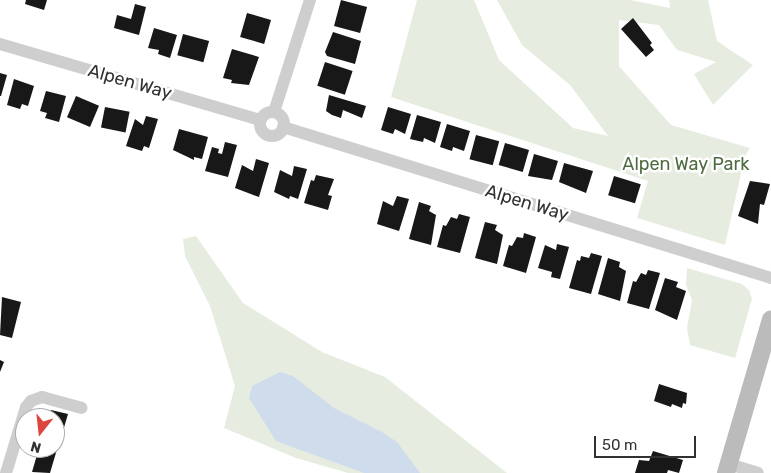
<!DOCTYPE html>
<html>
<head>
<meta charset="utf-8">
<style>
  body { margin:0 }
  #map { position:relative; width:771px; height:473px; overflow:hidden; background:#fff; font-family:Rubik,sans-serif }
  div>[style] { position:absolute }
  .green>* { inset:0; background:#e6ede0 }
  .water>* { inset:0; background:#cedceb }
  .building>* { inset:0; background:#181818; transform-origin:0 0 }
  .street>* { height:12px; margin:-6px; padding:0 6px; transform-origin:6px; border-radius:6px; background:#cecece }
  .street>.ring { margin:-6px; padding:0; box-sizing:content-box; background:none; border:12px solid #cecece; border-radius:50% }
  .secondary>* { height:18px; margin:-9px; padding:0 9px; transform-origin:9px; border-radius:9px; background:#bbb }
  span { translate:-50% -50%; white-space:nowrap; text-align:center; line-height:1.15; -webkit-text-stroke:5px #fff; paint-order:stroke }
  .street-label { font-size:18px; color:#313131 }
  .park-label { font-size:18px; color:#4f6b40 }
  .north { position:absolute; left:15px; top:408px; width:50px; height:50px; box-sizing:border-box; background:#fff; border:1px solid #adadad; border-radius:50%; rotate:196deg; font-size:14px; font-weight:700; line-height:20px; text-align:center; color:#313131 }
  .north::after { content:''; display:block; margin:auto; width:18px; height:22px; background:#dd463f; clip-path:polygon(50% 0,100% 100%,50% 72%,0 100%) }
  .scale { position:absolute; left:594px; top:436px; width:102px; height:22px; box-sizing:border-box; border:2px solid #313131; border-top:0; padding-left:6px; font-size:15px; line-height:18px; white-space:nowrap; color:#313131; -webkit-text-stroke:4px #fff; paint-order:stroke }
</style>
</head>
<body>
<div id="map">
  <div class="green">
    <i style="clip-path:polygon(417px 0,474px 0,499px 60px,573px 128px,608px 136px,570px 85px,522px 45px,497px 0,630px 0,670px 8px,669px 0,708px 0,717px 41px,753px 65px,713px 105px,694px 74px,716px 62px,677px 50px,659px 25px,619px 20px,619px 66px,671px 125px,750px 148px,745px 156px,725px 245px,637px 218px,648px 181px,391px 97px)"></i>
    <i style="clip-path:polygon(196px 236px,243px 303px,322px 352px,385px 377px,507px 473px,348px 473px,296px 458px,224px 428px,235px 386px,210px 306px,185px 256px,183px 239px)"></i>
    <i style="clip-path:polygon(687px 268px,742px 284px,749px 290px,752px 299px,735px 358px,690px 345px,687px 328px,692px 300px,686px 285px)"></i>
  </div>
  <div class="water">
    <i style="clip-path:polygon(280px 372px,293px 376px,334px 408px,382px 432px,397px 442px,420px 473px,364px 473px,276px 441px,249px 398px,252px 386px)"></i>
  </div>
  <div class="building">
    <i style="clip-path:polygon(26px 0,47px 0,44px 10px,25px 4px)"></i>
    <i style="left:341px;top:0;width:27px;height:27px;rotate:15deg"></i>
    <i style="clip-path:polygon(135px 4px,146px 7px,139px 35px,114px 28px,117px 15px,131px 19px)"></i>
    <i style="left:247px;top:13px;width:25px;height:25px;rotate:16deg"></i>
    <i style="clip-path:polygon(633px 18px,652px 43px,650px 45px,654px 50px,646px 57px,621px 29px)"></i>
    <i style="clip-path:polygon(154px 28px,177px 35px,170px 58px,158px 54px,159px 50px,148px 48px)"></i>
    <i style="clip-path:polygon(333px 32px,361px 41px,355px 64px,327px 56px,325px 52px)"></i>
    <i style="left:183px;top:34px;width:27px;height:22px;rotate:15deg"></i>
    <i style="clip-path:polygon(232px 49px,259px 57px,249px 85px,231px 83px,232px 80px,223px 78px)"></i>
    <i style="left:325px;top:62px;width:29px;height:25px;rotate:18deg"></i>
    <i style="clip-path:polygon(0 73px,7px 75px,1px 96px,0 96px)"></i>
    <i style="clip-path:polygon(14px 79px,34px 86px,28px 106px,22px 104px,20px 109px,7px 105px)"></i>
    <i style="clip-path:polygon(46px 91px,66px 96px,59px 122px,45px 118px,47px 113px,40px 111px)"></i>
    <i style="clip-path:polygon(329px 95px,366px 106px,362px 118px,343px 110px,341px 118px,332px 115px,326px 111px)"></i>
    <i style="left:76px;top:96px;width:25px;height:23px;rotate:23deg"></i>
    <i style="left:105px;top:107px;width:25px;height:21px;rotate:11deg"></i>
    <i style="clip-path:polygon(388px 107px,411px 114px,405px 134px,395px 129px,393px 134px,381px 130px)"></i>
    <i style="clip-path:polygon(417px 115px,441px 122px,435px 143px,424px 138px,423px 142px,410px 139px)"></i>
    <i style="clip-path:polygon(146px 116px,158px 119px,149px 148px,144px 146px,142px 151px,126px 146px,135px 119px,143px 125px)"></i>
    <i style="clip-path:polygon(447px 124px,470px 131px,464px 151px,453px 147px,452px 151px,440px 147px)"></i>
    <i style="clip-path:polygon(179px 129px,208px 137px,202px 159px,194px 157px,194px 160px,173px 150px)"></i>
    <i style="left:476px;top:135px;width:24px;height:25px;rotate:15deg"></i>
    <i style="clip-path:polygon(225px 142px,237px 145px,228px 177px,205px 171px,212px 147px,219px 149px,218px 153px,222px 154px)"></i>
    <i style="left:505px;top:143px;width:25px;height:23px;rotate:16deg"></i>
    <i style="clip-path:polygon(534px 154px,558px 161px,552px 180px,528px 176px)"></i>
    <i style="clip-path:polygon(256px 159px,269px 163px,259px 197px,235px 188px,242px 165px,253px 171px)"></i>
    <i style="clip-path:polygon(564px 163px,593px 171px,586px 193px,559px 182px)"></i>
    <i style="clip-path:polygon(294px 166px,307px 169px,298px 199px,290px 196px,289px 199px,274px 192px,280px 170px,292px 176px)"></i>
    <i style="clip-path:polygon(316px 175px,334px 179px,328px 195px,332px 196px,328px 210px,304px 203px,311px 180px,314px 181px)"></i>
    <i style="left:614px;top:176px;width:28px;height:20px;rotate:17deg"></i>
    <i style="clip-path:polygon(750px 181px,770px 184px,764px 205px,760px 204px,758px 224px,738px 216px)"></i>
    <i style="clip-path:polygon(397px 196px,409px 199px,399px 231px,377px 224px,383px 201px,393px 206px)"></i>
    <i style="clip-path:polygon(419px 202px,431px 206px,429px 211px,436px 215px,431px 245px,409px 239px)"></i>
    <i style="clip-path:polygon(459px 214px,470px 217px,460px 253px,437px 247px,443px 225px,446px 226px,451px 217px,457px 219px)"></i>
    <i style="clip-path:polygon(485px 222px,497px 225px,495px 230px,503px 235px,497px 264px,475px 258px)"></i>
    <i style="clip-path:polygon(524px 233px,536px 237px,526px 273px,503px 266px,509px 245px,512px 246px,517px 237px,523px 238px)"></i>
    <i style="clip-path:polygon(557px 244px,569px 247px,560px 279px,551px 277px,552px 272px,538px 268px,545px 245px,556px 250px)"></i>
    <i style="clip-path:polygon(591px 253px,602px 256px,591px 294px,569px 288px,577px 260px,580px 261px,581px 256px,589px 258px)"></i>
    <i style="clip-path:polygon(608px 258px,620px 262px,619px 267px,626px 271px,620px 301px,598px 294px)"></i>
    <i style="clip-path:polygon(648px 270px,660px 273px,649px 309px,627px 303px,633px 281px,636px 282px,641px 273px,646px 275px)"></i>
    <i style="clip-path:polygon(665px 278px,678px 282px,676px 287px,686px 291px,677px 320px,655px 310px)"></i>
    <i style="clip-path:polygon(2px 297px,21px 302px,12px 338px,0 335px)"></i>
    <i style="clip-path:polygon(0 360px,4px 362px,0 372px)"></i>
    <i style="clip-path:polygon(659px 384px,687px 393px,686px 404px,683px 403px,682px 408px,672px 404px,671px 407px,654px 401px)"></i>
    <i style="clip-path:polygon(51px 410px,68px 414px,60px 441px,55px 440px,55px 418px,48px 418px)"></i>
    <i style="clip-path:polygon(55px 445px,58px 446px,50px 473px,32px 472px,39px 448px,55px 448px)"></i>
    <i style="clip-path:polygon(653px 451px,683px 460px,679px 473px,668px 470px,667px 473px,635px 473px,639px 460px,649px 461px)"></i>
  </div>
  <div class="street">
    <i style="left:0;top:44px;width:271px;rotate:16.3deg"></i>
    <i class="ring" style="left:260px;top:112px;width:12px;height:12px"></i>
    <i style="left:274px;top:112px;width:118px;rotate:-72.2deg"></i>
    <i style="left:283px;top:127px;width:511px;rotate:17.19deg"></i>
    <i style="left:729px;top:464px;width:30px;rotate:17deg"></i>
    <i style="left:6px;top:473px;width:69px;rotate:-73.1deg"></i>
    <i style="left:26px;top:407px;width:8px;rotate:-50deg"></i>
    <i style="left:31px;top:401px;width:12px;rotate:-20deg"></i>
    <i style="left:42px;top:397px;width:41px;rotate:15.4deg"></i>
  </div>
  <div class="secondary">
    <i style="left:726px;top:473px;width:160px;rotate:-73.7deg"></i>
  </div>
  <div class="street-label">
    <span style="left:130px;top:82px;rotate:16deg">Alpen Way</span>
    <span style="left:527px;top:203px;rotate:17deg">Alpen Way</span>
  </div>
  <div class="park-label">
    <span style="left:686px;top:164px">Alpen Way Park</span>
  </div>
  <div class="north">N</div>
  <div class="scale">50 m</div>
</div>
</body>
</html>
